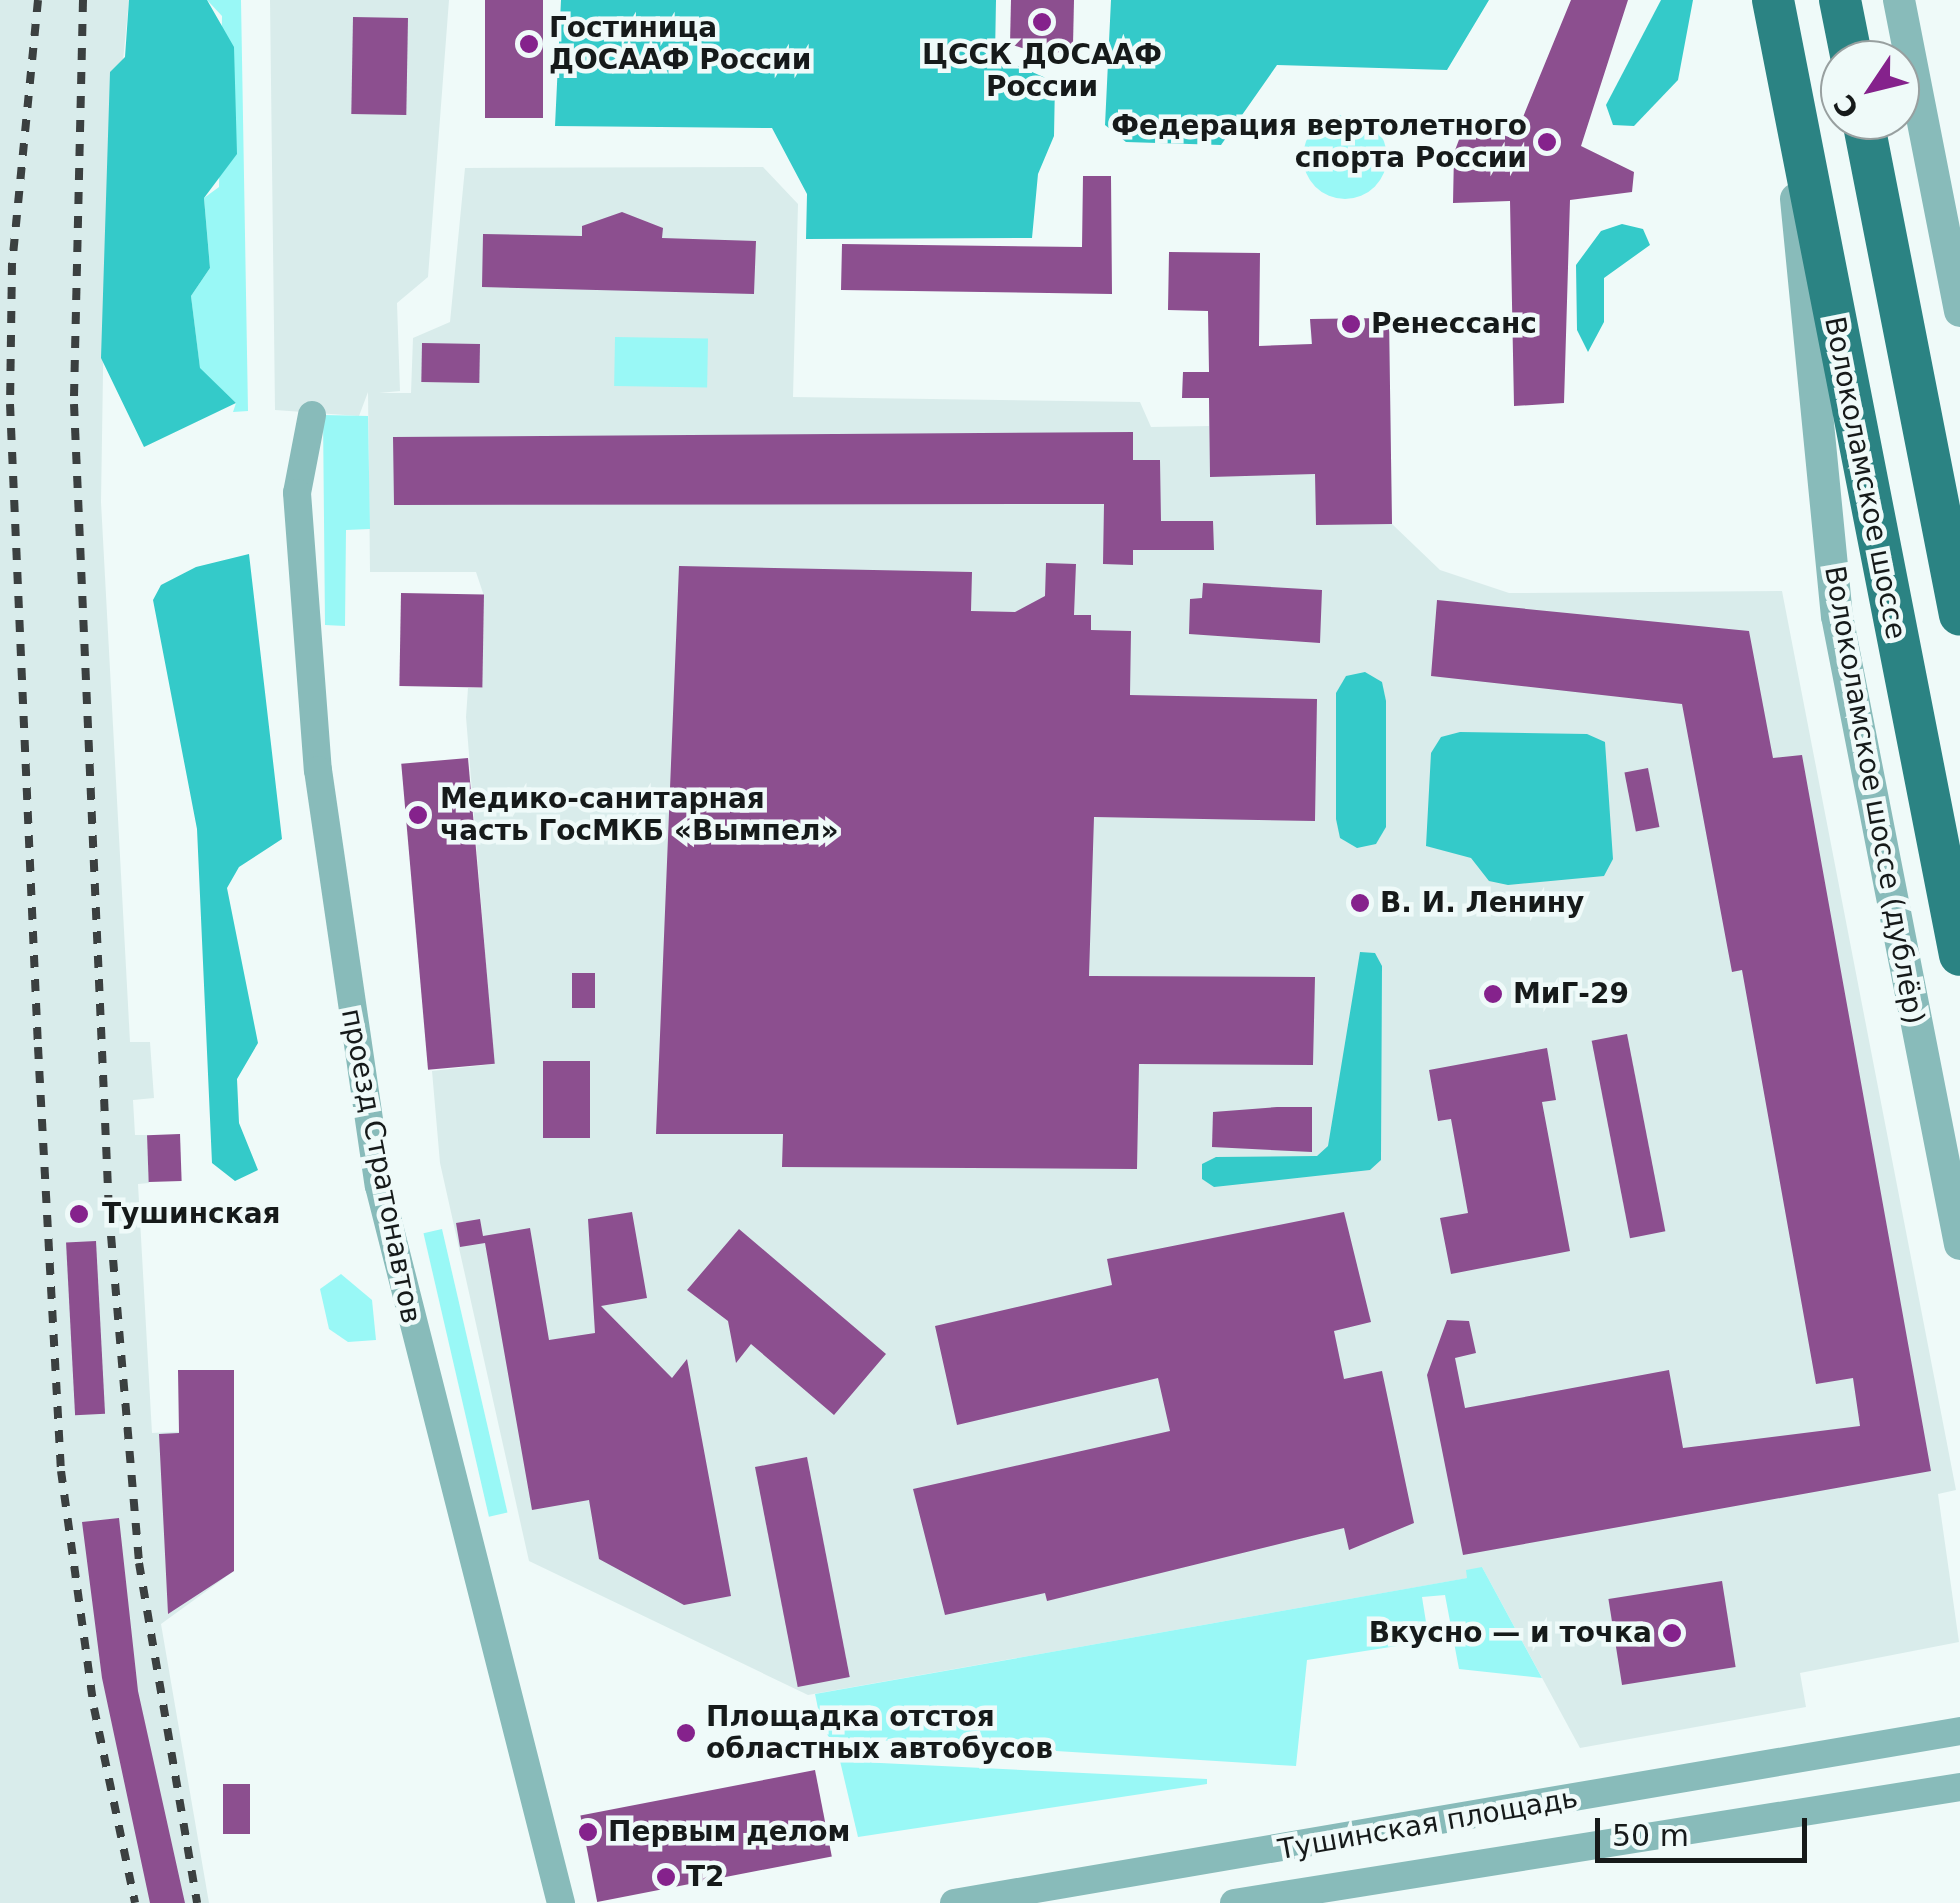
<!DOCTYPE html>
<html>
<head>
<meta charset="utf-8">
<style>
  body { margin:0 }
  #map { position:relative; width:1960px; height:1903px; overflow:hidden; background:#effaf9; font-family:"DejaVu Sans",sans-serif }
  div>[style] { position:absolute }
  .built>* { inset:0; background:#d9eceb }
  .green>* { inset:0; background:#99f8f6; transform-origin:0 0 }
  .round { border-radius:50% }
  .forest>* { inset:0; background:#34cac9 }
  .building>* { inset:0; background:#8c4f8f; transform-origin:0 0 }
  .minor>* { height:28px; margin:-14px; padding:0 14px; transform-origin:14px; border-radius:14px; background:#88bbba }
  .tertiary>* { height:32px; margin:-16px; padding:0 16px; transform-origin:16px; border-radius:16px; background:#88bbba }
  .primary>* { height:42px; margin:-21px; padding:0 21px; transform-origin:21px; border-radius:21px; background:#2b8383 }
  .rail>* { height:8px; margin-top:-4px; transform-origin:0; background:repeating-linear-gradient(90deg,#3b4040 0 12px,transparent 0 24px) }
  .dots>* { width:28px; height:28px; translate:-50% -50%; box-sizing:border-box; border:5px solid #effaf9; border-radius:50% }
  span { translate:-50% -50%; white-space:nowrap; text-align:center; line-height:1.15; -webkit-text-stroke:9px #effaf9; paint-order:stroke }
  .poi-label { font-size:28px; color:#161a1a; font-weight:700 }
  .left { translate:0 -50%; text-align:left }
  .right { translate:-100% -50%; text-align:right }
  .street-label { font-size:28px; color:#161a1a }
  .north { position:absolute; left:1820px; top:40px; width:100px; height:100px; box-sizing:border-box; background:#effaf9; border:2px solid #98a0a0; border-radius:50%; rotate:235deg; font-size:28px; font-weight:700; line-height:40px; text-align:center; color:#161a1a }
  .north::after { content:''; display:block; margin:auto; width:35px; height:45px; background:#85228c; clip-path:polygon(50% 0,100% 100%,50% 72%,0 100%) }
  .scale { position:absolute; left:1595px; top:1818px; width:212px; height:45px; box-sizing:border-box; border:5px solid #161a1a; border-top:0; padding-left:12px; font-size:30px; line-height:35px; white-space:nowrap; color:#161a1a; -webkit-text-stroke:8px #effaf9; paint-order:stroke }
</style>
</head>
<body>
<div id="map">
  <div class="built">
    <i style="clip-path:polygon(0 0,129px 0,105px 244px,101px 502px,130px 1042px,150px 1042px,154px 1098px,133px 1100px,135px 1135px,147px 1135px,149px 1183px,138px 1184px,152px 1433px,230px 1429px,234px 1571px,161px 1624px,209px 1903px,0 1903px)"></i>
    <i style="clip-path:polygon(270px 0,449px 0,428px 277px,397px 303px,400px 391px,379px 393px,411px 393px,413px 338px,450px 322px,465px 168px,763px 167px,798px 204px,793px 397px,1140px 402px,1151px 427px,1209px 426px,1209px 398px,1182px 397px,1183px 372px,1209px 372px,1209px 349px,1311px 344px,1310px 319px,1389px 318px,1392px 524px,1440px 570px,1509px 593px,1782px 591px,1956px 1490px,1938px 1494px,1959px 1642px,1800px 1673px,1806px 1707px,1580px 1748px,1482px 1567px,1468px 1578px,808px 1695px,529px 1561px,440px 1163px,432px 1071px,494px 1064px,466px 717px,468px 688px,482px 688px,484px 596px,476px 572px,370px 572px,368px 392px,359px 416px,275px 410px)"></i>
  </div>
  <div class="green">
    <i style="clip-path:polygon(207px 0,241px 0,248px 411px,233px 412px,236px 403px,200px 369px,191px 296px,210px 268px,204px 198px,219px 187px,222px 16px)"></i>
    <i class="round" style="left:1303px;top:115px;width:84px;height:84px"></i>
    <i style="left:615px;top:337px;width:93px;height:49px;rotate:1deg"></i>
    <i style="clip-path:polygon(323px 415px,368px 416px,370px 529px,346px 530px,345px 626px,325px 625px)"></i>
    <i style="left:442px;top:1229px;width:291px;height:19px;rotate:77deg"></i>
    <i style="clip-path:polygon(341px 1274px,372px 1300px,376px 1340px,348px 1342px,329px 1329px,320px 1289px)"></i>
    <i style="clip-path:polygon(1482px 1567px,1542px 1678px,1459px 1669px,1445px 1595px,1422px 1597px,1429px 1641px,1307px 1660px,1296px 1766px,829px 1737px,822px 1728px,815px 1694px,1467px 1578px,1466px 1570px)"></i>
    <i style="clip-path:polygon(840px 1761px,1207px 1779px,1207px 1784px,858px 1837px)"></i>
  </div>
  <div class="forest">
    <i style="clip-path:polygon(129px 0,207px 0,234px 47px,237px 154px,204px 198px,210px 268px,191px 296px,200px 368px,236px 403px,144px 447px,101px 358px,110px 72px,125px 57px)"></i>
    <i style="clip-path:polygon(561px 0,996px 0,995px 56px,1055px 82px,1054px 136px,1038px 174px,1032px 238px,806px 239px,807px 194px,772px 128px,555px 126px)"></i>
    <i style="clip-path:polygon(1111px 0,1489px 0,1447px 70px,1277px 65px,1221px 145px,1126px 142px,1105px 125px)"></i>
    <i style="clip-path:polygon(1661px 0,1693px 0,1678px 80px,1634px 126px,1613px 125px,1606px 105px)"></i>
    <i style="clip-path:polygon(1622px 224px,1643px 229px,1650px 245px,1604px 278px,1604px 322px,1588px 352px,1577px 330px,1576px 265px,1601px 231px)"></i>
    <i style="clip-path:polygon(249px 554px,282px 839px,239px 867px,227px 888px,258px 1043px,237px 1079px,239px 1123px,258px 1170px,235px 1181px,212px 1163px,197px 829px,153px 600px,161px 585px,196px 567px)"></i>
    <i style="clip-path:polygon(1365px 672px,1382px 682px,1386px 701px,1386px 827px,1376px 844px,1357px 848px,1340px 838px,1336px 819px,1336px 693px,1346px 676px)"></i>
    <i style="clip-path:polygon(1460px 732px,1587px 734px,1605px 742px,1613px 859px,1604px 876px,1508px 885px,1489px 881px,1471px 858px,1426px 846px,1431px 753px,1441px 737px)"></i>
    <i style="clip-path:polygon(1360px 952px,1375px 953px,1382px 966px,1381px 1160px,1370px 1170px,1214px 1187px,1202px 1179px,1202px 1164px,1216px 1157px,1317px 1156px,1328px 1146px)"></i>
  </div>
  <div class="building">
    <i style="left:485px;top:0;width:58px;height:118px"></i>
    <i style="clip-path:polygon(1011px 0,1074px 0,1073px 45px,1049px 57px,1010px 44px)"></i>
    <i style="clip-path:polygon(1571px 0,1628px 0,1581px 146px,1634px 172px,1632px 192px,1570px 200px,1564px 403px,1514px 406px,1510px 201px,1453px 203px,1454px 153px,1466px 121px,1514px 139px)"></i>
    <i style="left:353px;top:17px;width:55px;height:97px;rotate:1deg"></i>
    <i style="clip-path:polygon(1083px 176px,1111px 176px,1112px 294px,841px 290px,842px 244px,1082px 247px)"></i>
    <i style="clip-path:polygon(622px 212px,663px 228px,662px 238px,756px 241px,754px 294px,482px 287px,483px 234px,582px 236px,582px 226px)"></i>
    <i style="clip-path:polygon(1169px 252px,1260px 253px,1259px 346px,1312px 344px,1310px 319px,1389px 318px,1392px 524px,1316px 525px,1315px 474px,1210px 477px,1209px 398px,1182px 398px,1183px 372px,1209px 372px,1208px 311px,1168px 310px)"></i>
    <i style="left:422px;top:343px;width:58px;height:39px;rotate:1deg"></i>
    <i style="clip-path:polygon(1133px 432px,1133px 460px,1160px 460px,1161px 521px,1213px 521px,1214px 550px,1133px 550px,1133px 565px,1103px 564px,1104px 504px,394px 505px,393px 437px)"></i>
    <i style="clip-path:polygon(1046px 563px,1076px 564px,1074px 615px,1091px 615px,1091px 630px,1131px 631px,1130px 695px,1317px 699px,1315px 821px,1094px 817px,1089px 976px,1315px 977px,1313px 1065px,1139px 1064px,1137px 1169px,782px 1167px,783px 1134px,656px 1134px,679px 566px,972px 572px,971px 611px,1015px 612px,1045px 596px)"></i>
    <i style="clip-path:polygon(1203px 583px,1322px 590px,1320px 643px,1189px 634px,1190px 599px,1202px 598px)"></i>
    <i style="left:401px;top:593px;width:83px;height:93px;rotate:1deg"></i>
    <i style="clip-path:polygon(1437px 600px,1749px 631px,1773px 758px,1802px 755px,1931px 1471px,1463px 1555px,1427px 1375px,1447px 1320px,1469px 1321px,1476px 1353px,1455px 1358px,1465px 1408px,1669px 1370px,1683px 1448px,1860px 1426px,1853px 1378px,1816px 1384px,1742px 970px,1732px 972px,1682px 704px,1431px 676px)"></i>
    <i style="left:468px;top:758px;width:307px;height:67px;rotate:85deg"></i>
    <i style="left:1648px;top:768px;width:60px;height:24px;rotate:79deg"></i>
    <i style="left:572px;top:973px;width:23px;height:35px"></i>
    <i style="left:1627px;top:1034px;width:201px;height:36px;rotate:79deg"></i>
    <i style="clip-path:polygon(1547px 1048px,1556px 1100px,1542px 1102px,1570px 1251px,1451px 1274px,1440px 1218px,1468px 1213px,1451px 1119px,1438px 1121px,1429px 1070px)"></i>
    <i style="left:543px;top:1061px;width:47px;height:77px"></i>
    <i style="clip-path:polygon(1277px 1107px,1312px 1107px,1312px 1152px,1212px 1147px,1213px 1112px)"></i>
    <i style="left:180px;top:1134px;width:47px;height:33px;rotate:88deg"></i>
    <i style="clip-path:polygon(632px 1212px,647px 1298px,601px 1306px,672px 1378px,687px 1359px,731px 1596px,684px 1605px,599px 1559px,589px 1500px,532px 1510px,485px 1243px,460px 1247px,456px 1223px,480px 1219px,483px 1236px,530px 1228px,549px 1340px,595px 1333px,588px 1219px)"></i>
    <i style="clip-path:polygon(1344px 1212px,1371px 1322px,1334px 1331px,1344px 1379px,1382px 1371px,1414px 1523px,1349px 1550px,1344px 1528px,1047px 1601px,1045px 1593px,945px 1615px,913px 1489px,1170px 1431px,1158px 1378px,957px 1425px,935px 1326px,1112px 1285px,1107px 1259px)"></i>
    <i style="clip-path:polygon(739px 1229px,886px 1354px,834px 1415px,751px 1344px,736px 1363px,728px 1321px,687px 1290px)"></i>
    <i style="left:96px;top:1241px;width:173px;height:30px;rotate:87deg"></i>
    <i style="clip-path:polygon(178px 1370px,234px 1370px,234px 1571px,168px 1614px,159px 1434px,179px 1433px)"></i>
    <i style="left:807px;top:1457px;width:224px;height:53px;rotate:79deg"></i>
    <i style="clip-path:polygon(119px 1518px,138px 1691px,185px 1903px,150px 1903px,102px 1678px,82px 1522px)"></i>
    <i style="left:1722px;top:1581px;width:87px;height:115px;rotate:81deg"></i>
    <i style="left:815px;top:1770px;width:88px;height:239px;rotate:79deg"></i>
    <i style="left:223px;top:1784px;width:27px;height:50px"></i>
  </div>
  <div class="minor">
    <i style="left:312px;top:415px;width:79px;rotate:100.9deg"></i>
    <i style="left:297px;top:493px;width:278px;rotate:85.7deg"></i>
    <i style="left:318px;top:770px;width:420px;rotate:81.7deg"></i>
    <i style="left:379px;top:1186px;width:740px;rotate:75.76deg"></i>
    <i style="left:954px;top:1903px;width:1021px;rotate:-9.7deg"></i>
    <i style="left:1234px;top:1903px;width:735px;rotate:-9.08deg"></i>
  </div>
  <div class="tertiary">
    <i style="left:1899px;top:0;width:317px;rotate:78.9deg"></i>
    <i style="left:1796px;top:199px;width:419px;rotate:84.4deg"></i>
    <i style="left:1837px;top:616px;width:640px;rotate:78.92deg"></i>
  </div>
  <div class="primary">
    <i style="left:1773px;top:0;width:973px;rotate:78.92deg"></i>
    <i style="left:1840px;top:0;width:61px;rotate:78.7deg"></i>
    <i style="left:1863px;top:120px;width:504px;rotate:78.91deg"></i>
  </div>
  <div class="rail">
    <i style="left:38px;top:0;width:264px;rotate:95.6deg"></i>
    <i style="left:12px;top:263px;width:141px;rotate:90.8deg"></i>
    <i style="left:10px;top:404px;width:644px;rotate:87.51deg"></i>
    <i style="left:38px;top:1047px;width:425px;rotate:86.9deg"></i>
    <i style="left:61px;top:1471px;width:239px;rotate:82.1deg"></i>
    <i style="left:94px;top:1708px;width:199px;rotate:78.1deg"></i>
    <i style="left:83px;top:0;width:404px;rotate:91.3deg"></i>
    <i style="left:74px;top:404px;width:809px;rotate:87.52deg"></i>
    <i style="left:109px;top:1212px;width:352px;rotate:85.1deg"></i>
    <i style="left:139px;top:1563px;width:345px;rotate:80.3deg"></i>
  </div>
  <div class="dots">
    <i style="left:1042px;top:22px;background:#85228c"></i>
    <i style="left:529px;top:44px;background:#85228c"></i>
    <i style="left:1547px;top:142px;background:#85228c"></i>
    <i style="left:1351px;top:324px;background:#85228c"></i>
    <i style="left:418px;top:815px;background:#85228c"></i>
    <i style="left:1360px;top:903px;background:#85228c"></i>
    <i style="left:1493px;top:994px;background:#85228c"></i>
    <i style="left:79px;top:1214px;background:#85228c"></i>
    <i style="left:1672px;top:1633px;background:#85228c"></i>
    <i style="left:686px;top:1733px;background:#85228c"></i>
    <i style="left:588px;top:1832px;background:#85228c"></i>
    <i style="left:666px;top:1877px;background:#85228c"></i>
  </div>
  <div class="poi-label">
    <span class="left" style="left:549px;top:44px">Гостиница<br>ДОСААФ России</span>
    <span style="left:1042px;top:71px">ЦССК ДОСААФ<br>России</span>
    <span class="right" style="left:1527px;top:142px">Федерация вертолетного<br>спорта России</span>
    <span class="left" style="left:1371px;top:324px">Ренессанс</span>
    <span class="left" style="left:440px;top:815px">Медико-санитарная<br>часть ГосМКБ «Вымпел»</span>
    <span class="left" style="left:1380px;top:903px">В. И. Ленину</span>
    <span class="left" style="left:1513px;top:994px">МиГ-29</span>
    <span class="left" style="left:102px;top:1214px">Тушинская</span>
    <span class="right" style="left:1652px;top:1633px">Вкусно — и точка</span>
    <span class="left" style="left:706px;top:1733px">Площадка отстоя<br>областных автобусов</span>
    <span class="left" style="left:608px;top:1832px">Первым делом</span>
    <span class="left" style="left:686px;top:1877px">T2</span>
  </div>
  <div class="street-label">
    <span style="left:1865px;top:478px;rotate:79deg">Волоколамское шоссе</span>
    <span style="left:1874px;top:795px;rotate:80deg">Волоколамское шоссе (дублёр)</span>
    <span style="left:381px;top:1166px;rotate:79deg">проезд Стратонавтов</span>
    <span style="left:1428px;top:1824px;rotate:-10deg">Тушинская площадь</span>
  </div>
  <div class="north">С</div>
  <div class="scale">50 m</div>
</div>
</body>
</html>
